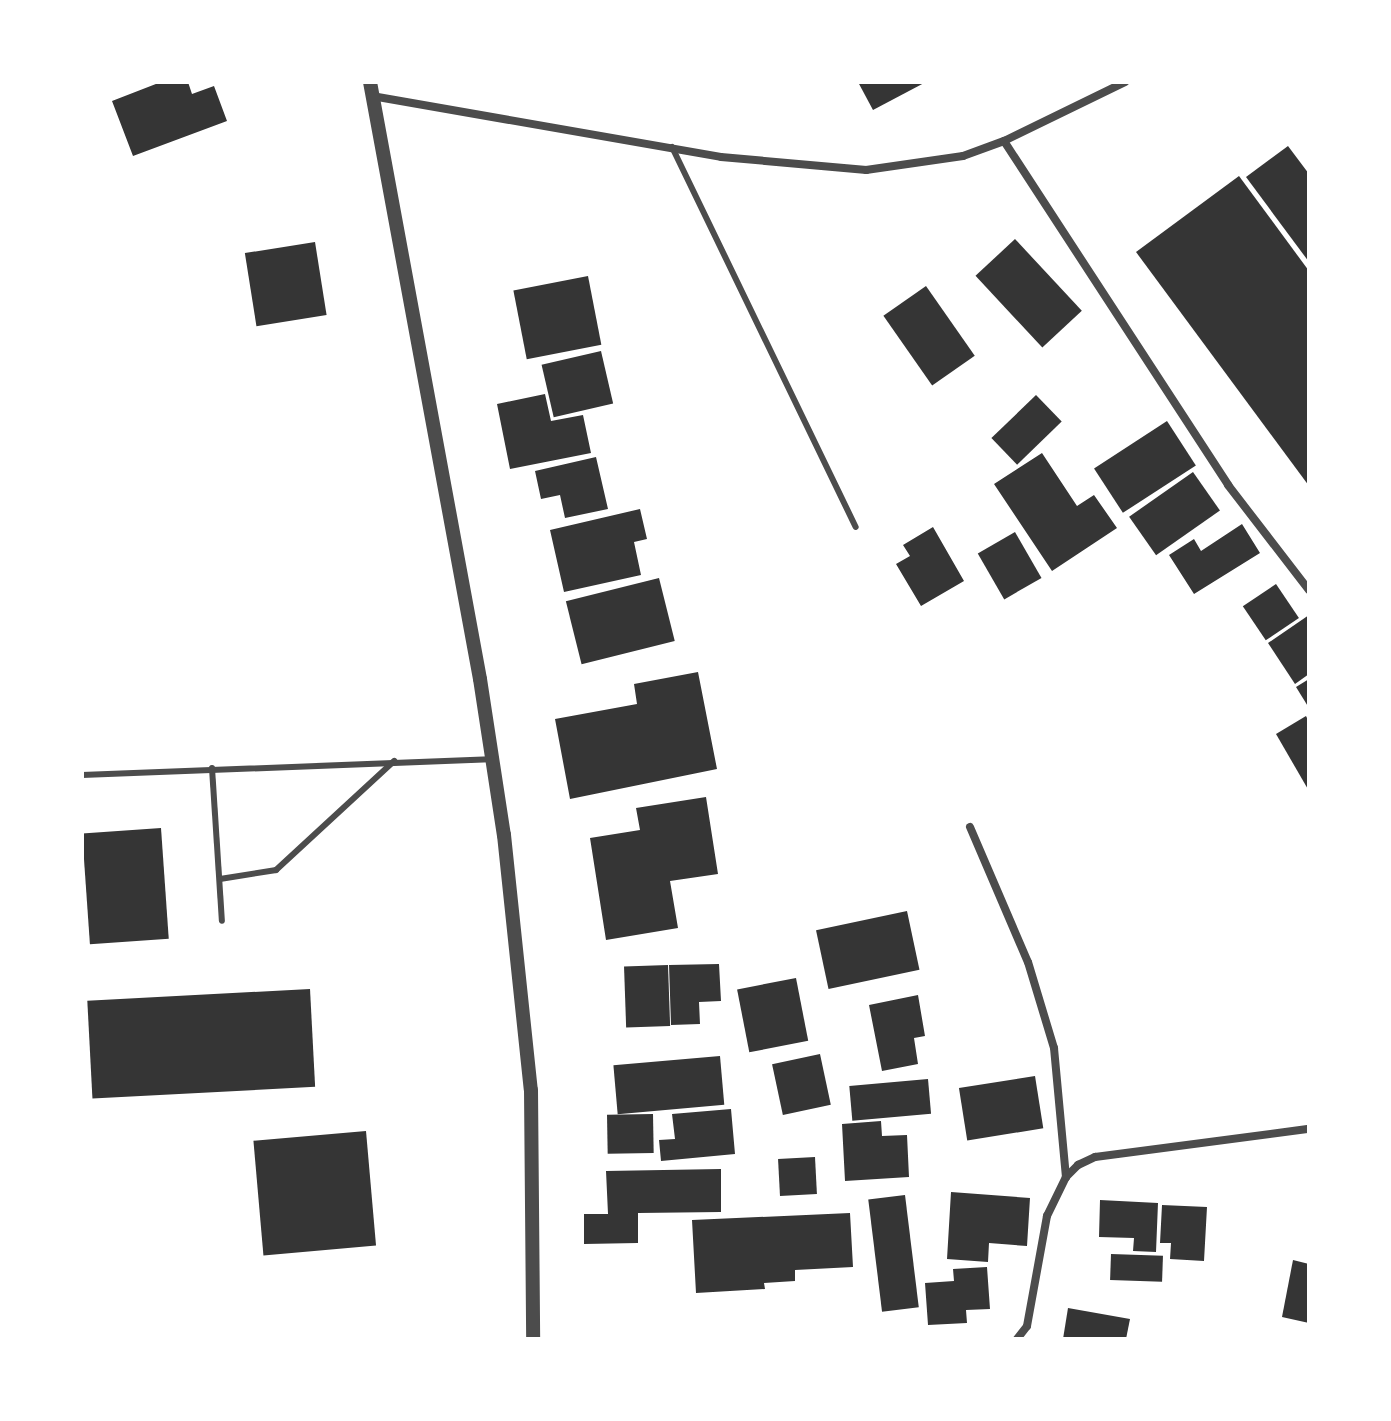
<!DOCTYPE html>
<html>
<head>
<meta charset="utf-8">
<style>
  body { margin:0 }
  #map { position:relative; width:1391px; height:1421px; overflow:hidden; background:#fff; font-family:Ubuntu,sans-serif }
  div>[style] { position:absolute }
  .building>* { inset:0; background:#353535; transform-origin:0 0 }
  .service>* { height:6px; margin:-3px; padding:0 3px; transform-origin:3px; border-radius:3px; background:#4c4c4c }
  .minor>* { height:8px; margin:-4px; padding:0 4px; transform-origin:4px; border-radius:4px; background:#4c4c4c }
  .tertiary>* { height:14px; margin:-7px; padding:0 7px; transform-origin:7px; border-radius:7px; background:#4c4c4c }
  span { translate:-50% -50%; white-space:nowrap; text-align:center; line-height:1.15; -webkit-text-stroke:8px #fff; paint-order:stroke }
  .frame { position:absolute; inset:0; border:84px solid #fff; pointer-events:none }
</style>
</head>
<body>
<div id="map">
  <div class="building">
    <i style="clip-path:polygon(161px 82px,188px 82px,192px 94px,214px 86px,227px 121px,133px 156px,112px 101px)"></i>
    <i style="clip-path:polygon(858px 82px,926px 82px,873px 110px)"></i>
    <i style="clip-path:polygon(1288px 146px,1309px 174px,1309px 262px,1246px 177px)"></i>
    <i style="clip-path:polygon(1239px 176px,1309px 271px,1309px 486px,1136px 252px)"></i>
    <i style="left:1015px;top:239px;width:98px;height:54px;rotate:47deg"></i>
    <i style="left:315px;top:242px;width:74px;height:71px;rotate:81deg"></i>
    <i style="left:588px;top:276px;width:70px;height:76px;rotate:79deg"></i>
    <i style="left:926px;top:286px;width:85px;height:52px;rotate:55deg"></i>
    <i style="left:601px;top:351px;width:54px;height:61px;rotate:77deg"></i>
    <i style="clip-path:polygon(545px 394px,551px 421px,583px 415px,591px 453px,510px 469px,497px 404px)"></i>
    <i style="left:1036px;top:395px;width:37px;height:62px;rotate:46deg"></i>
    <i style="left:1167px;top:421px;width:53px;height:87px;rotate:57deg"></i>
    <i style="clip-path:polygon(1042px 453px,1077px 506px,1094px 495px,1117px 528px,1052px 571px,994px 484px)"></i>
    <i style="clip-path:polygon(596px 457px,608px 509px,565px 518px,560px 495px,541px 499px,535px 471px)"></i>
    <i style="left:1193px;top:472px;width:47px;height:78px;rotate:55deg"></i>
    <i style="clip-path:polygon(640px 509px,647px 539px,634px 542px,641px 575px,564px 592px,550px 530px)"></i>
    <i style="clip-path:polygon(1242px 524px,1260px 553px,1194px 594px,1169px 555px,1194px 539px,1201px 551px)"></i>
    <i style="clip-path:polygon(933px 527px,964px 581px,921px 606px,896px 564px,910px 556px,903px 545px)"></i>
    <i style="left:1015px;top:532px;width:53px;height:43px;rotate:60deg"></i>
    <i style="left:659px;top:578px;width:65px;height:96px;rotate:76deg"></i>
    <i style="left:1276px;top:584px;width:41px;height:40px;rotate:56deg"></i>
    <i style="clip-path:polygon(1309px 615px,1309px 674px,1295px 684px,1268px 643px)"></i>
    <i style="clip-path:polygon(698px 672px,717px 769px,570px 799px,555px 719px,637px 704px,634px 684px)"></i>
    <i style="clip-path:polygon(1309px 679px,1309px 708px,1296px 687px)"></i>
    <i style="clip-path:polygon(1306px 716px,1309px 722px,1309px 791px,1276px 734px)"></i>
    <i style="clip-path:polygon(706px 797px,718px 874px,670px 881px,678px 928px,606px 940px,590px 838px,640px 830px,636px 808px)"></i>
    <i style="left:161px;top:828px;width:111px;height:79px;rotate:86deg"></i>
    <i style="left:907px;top:911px;width:60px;height:93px;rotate:78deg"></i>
    <i style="clip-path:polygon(719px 964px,721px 1001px,699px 1002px,700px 1024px,671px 1025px,669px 965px)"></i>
    <i style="left:668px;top:965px;width:61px;height:44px;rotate:88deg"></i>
    <i style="left:796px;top:978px;width:64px;height:60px;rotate:79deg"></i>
    <i style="left:310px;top:989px;width:98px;height:223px;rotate:87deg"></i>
    <i style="clip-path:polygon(918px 995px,925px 1036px,914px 1038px,918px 1064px,882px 1071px,869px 1005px)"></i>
    <i style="left:820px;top:1054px;width:52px;height:49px;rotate:78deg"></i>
    <i style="left:720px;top:1056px;width:49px;height:107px;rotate:85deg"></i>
    <i style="left:1035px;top:1076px;width:53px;height:77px;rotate:81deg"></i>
    <i style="left:928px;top:1079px;width:35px;height:79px;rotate:85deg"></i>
    <i style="clip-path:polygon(731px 1109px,735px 1154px,661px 1161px,659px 1140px,675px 1139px,672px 1114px)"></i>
    <i style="left:653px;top:1114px;width:39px;height:46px;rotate:89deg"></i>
    <i style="clip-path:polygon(881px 1121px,882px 1136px,907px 1135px,909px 1177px,845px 1181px,842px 1124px)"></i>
    <i style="left:366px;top:1131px;width:115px;height:113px;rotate:85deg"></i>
    <i style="left:815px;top:1157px;width:37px;height:37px;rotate:87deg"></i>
    <i style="clip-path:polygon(721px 1169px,721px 1212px,638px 1213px,638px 1243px,584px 1244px,584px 1214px,608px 1214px,606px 1171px)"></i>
    <i style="clip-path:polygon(951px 1192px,1030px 1198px,1027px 1246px,989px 1243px,988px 1262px,947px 1259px)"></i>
    <i style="left:905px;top:1195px;width:113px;height:37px;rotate:83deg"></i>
    <i style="clip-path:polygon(1100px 1200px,1158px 1203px,1156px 1252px,1133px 1251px,1134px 1238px,1099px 1237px)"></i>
    <i style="clip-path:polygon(1162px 1205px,1207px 1207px,1204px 1261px,1170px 1259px,1171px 1243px,1160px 1243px)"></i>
    <i style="clip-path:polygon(850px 1213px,853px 1267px,795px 1270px,795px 1281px,764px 1283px,765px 1289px,696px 1293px,692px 1220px)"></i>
    <i style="left:1111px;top:1254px;width:52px;height:26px;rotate:2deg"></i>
    <i style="clip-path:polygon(1293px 1260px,1309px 1264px,1309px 1323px,1282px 1317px)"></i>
    <i style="clip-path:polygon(987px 1267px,990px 1309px,966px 1310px,967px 1323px,928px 1325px,925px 1283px,954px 1281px,953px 1269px)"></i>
    <i style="clip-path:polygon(1068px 1308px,1130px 1319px,1126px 1339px,1063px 1339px)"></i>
  </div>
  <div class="service">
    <i style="left:672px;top:147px;width:422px;rotate:64.2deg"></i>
    <i style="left:212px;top:768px;width:153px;rotate:86.3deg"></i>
    <i style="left:82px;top:775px;width:408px;rotate:-2.2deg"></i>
    <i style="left:220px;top:879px;width:57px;rotate:-9.1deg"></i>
    <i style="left:276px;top:870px;width:161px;rotate:-42.7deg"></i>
  </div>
  <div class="minor">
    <i style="left:372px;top:96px;width:354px;rotate:9.9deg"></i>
    <i style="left:721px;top:157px;width:146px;rotate:5.1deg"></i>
    <i style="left:866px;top:170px;width:98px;rotate:-8.2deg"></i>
    <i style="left:963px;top:156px;width:44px;rotate:-20.1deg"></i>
    <i style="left:1004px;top:141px;width:135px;rotate:-26deg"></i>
    <i style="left:1004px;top:141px;width:411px;rotate:56.9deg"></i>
    <i style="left:1228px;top:485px;width:133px;rotate:52.4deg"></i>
    <i style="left:970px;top:827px;width:147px;rotate:66.8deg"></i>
    <i style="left:1028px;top:962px;width:90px;rotate:73.2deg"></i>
    <i style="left:1054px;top:1048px;width:130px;rotate:84.7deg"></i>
    <i style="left:1017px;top:1339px;width:16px;rotate:-52deg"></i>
    <i style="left:1027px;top:1326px;width:112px;rotate:-79.7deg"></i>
    <i style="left:1047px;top:1216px;width:43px;rotate:-64deg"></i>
    <i style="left:1066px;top:1177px;width:17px;rotate:-45deg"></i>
    <i style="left:1078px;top:1165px;width:19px;rotate:-25deg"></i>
    <i style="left:1095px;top:1157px;width:216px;rotate:-7.5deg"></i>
  </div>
  <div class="tertiary">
    <i style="left:370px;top:82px;width:607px;rotate:79.56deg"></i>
    <i style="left:480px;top:679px;width:158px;rotate:81.3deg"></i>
    <i style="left:504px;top:835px;width:256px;rotate:84deg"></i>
    <i style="left:531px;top:1090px;width:249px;rotate:89.5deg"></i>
  </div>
  <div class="frame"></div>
</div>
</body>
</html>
